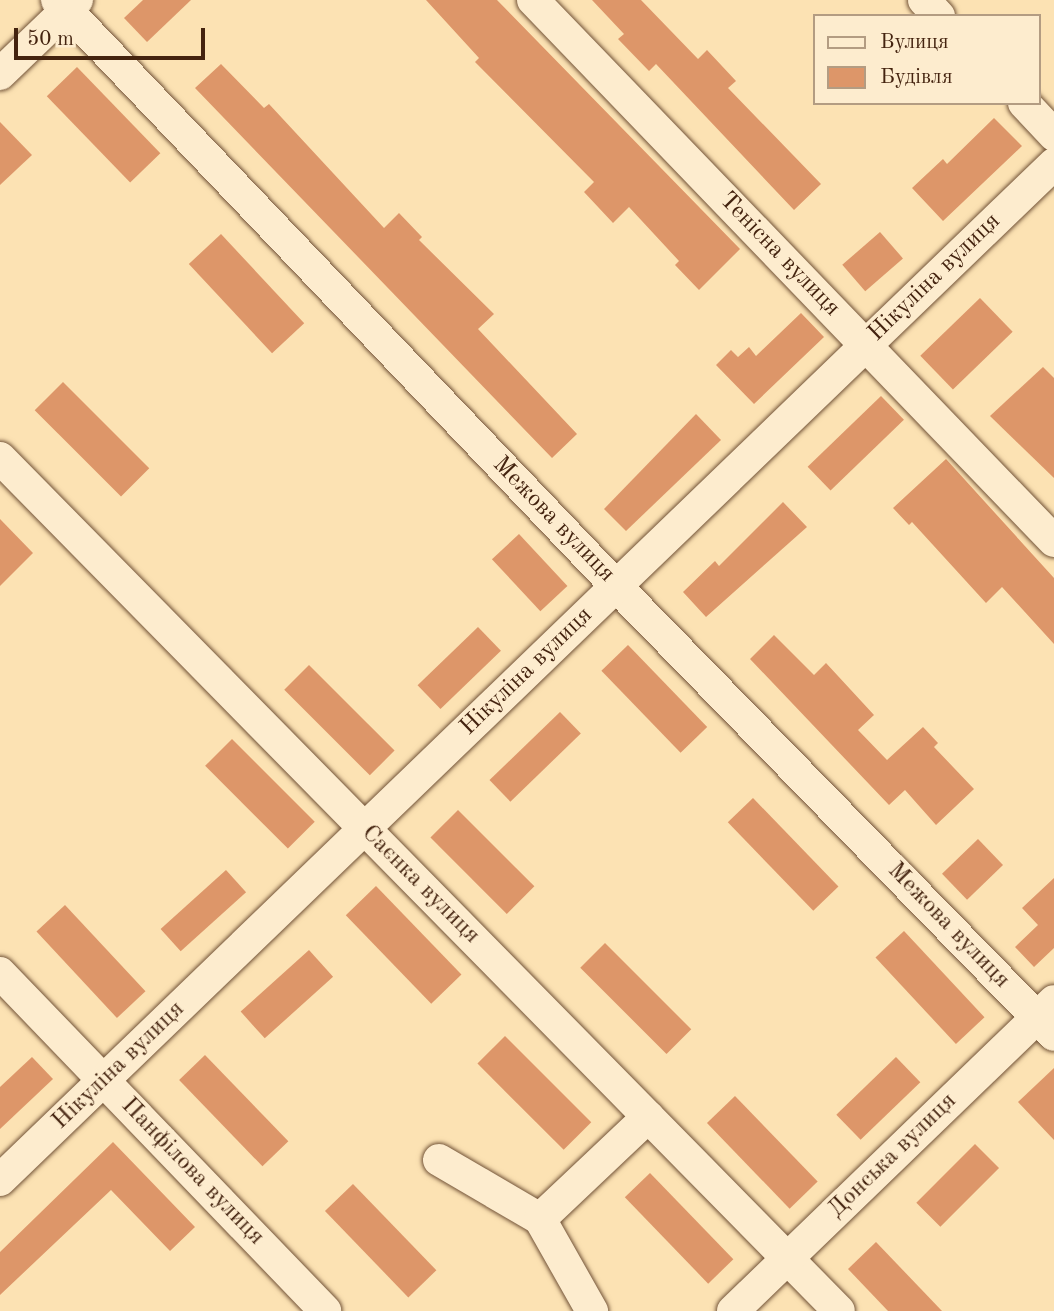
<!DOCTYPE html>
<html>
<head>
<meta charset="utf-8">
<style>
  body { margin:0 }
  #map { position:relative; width:1054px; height:1311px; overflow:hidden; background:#fce2b3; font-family:"Old Standard TT",serif }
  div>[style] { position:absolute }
  .building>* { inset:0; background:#dd9669; transform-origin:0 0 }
  .roads { filter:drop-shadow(0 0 2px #725338) drop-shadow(0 0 2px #725338) }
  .minor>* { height:32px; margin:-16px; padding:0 16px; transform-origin:16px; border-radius:16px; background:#fdecce }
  span { translate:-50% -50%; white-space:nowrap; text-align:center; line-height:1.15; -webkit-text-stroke:7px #fdecce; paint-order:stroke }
  .street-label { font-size:24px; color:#44230f }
  .legend { position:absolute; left:813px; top:14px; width:228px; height:91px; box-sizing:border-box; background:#fdecce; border:2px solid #b39c82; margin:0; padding:9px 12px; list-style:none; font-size:21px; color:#44230f }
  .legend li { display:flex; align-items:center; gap:14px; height:35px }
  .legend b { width:35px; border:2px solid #b39c82 }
  .scale { position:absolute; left:14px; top:28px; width:191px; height:32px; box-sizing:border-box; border:4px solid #44230f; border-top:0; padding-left:9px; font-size:21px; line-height:24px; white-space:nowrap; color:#44230f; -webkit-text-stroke:5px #fdecce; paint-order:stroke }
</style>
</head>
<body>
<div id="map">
  <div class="building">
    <i style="clip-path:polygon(143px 0,191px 0,147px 42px,124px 18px)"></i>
    <i style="clip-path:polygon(426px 0,497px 0,740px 249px,699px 290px,675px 265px,679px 261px,629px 207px,613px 223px,584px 192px,594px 182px,475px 62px,479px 58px)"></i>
    <i style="clip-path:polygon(592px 0,641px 0,698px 59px,707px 50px,736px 81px,728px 88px,821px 184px,794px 210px,656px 64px,649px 71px,618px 39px,624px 34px)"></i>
    <i style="clip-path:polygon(221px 64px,264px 108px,269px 104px,384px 228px,399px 213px,422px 237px,419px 240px,494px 314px,478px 329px,577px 434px,552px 458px,195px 88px)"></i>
    <i style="left:77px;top:67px;width:120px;height:42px;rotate:46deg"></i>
    <i style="clip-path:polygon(994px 118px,1022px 146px,943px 221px,912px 188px,943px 159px,947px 164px)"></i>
    <i style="clip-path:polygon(0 122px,32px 155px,0 185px)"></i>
    <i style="left:880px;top:232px;width:35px;height:50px;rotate:49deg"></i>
    <i style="left:221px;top:234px;width:122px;height:44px;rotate:47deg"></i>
    <i style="left:980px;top:298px;width:47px;height:83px;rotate:46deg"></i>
    <i style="clip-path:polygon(801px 313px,824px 337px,754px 404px,716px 365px,731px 350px,738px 357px,749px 347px,756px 356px)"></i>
    <i style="clip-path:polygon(1043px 367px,1054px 378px,1054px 478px,990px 416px)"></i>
    <i style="left:63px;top:382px;width:122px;height:40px;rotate:45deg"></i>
    <i style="left:881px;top:396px;width:33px;height:102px;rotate:46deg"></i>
    <i style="clip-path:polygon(696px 414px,721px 440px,626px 531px,604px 509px)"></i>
    <i style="clip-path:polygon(946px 459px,1054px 578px,1054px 644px,1002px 587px,986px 603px,912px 522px,909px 525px,893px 508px)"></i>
    <i style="clip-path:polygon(783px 502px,807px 527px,706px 617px,683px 592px,715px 561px,719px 566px)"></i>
    <i style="clip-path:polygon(0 519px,33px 553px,0 586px)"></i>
    <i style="left:519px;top:534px;width:71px;height:37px;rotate:47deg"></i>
    <i style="left:478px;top:627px;width:33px;height:84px;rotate:46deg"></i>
    <i style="clip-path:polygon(774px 635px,814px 675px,826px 663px,874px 715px,858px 730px,887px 760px,923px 727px,938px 743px,934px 747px,974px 789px,936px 825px,905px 790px,889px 805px,750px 659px)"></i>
    <i style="left:628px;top:645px;width:114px;height:37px;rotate:46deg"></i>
    <i style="left:309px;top:665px;width:121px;height:35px;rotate:45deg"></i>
    <i style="left:560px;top:712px;width:30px;height:98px;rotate:46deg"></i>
    <i style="left:232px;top:739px;width:117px;height:38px;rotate:45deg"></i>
    <i style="left:753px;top:798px;width:123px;height:35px;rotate:46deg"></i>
    <i style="left:458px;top:810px;width:108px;height:39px;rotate:45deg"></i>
    <i style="left:978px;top:839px;width:36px;height:50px;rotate:46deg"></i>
    <i style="left:226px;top:870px;width:30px;height:88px;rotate:48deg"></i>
    <i style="clip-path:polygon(1054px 878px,1054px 948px,1034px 967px,1015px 947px,1038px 925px,1022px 908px)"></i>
    <i style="left:376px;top:886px;width:123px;height:42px;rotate:46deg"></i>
    <i style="left:65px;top:905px;width:118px;height:39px;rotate:47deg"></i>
    <i style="left:904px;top:931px;width:118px;height:39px;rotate:47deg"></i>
    <i style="left:605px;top:943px;width:122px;height:35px;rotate:45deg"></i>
    <i style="left:309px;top:950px;width:36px;height:92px;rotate:48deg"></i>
    <i style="left:505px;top:1036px;width:122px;height:39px;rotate:45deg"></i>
    <i style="left:205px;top:1055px;width:120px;height:36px;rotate:46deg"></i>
    <i style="clip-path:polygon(32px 1057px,53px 1079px,0 1129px,0 1087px)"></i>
    <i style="left:896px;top:1057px;width:35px;height:83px;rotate:46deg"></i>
    <i style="clip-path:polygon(1054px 1068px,1054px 1140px,1018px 1102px)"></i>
    <i style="left:735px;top:1096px;width:119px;height:39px;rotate:46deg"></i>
    <i style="clip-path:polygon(113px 1142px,195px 1227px,170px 1251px,111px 1190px,0 1295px,0 1252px)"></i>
    <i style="left:975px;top:1144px;width:34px;height:83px;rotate:45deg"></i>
    <i style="left:650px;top:1173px;width:120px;height:35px;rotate:46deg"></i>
    <i style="left:353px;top:1184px;width:120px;height:39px;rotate:46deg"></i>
    <i style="clip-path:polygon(876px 1242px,942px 1311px,888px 1311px,848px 1269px)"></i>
  </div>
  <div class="roads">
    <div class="minor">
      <i style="left:57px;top:0;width:810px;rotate:46.35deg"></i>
      <i style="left:616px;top:586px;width:627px;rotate:45.71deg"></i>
      <i style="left:533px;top:0;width:751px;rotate:46.08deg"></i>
      <i style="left:924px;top:0;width:22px;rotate:47deg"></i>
      <i style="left:0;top:74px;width:107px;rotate:-43.9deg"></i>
      <i style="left:1024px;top:103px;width:44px;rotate:46.8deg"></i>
      <i style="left:0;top:458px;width:1196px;rotate:45.47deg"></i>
      <i style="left:0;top:973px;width:469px;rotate:46.1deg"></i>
      <i style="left:439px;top:1160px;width:117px;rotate:30.3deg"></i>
      <i style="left:540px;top:1219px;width:106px;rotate:60.5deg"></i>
      <i style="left:0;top:1180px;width:1464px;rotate:-43.95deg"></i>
      <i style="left:540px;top:1219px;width:149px;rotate:-43.4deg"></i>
      <i style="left:733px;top:1311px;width:446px;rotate:-44deg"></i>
    </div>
  </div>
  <div class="street-label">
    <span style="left:779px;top:255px;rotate:46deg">Тенісна вулиця</span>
    <span style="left:935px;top:278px;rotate:-44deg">Нікуліна вулиця</span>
    <span style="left:553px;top:520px;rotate:46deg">Межова вулиця</span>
    <span style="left:527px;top:672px;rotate:-44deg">Нікуліна вулиця</span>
    <span style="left:420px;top:885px;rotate:45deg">Саєнка вулиця</span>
    <span style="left:948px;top:926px;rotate:46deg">Межова вулиця</span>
    <span style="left:119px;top:1066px;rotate:-44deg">Нікуліна вулиця</span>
    <span style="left:893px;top:1156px;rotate:-44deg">Донська вулиця</span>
    <span style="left:192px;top:1172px;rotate:46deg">Панфілова вулиця</span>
  </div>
  <ul class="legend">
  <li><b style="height:9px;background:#fdecce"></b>Вулиця</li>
  <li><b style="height:19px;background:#dd9669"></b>Будівля</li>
  </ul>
  <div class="scale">50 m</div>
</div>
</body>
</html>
